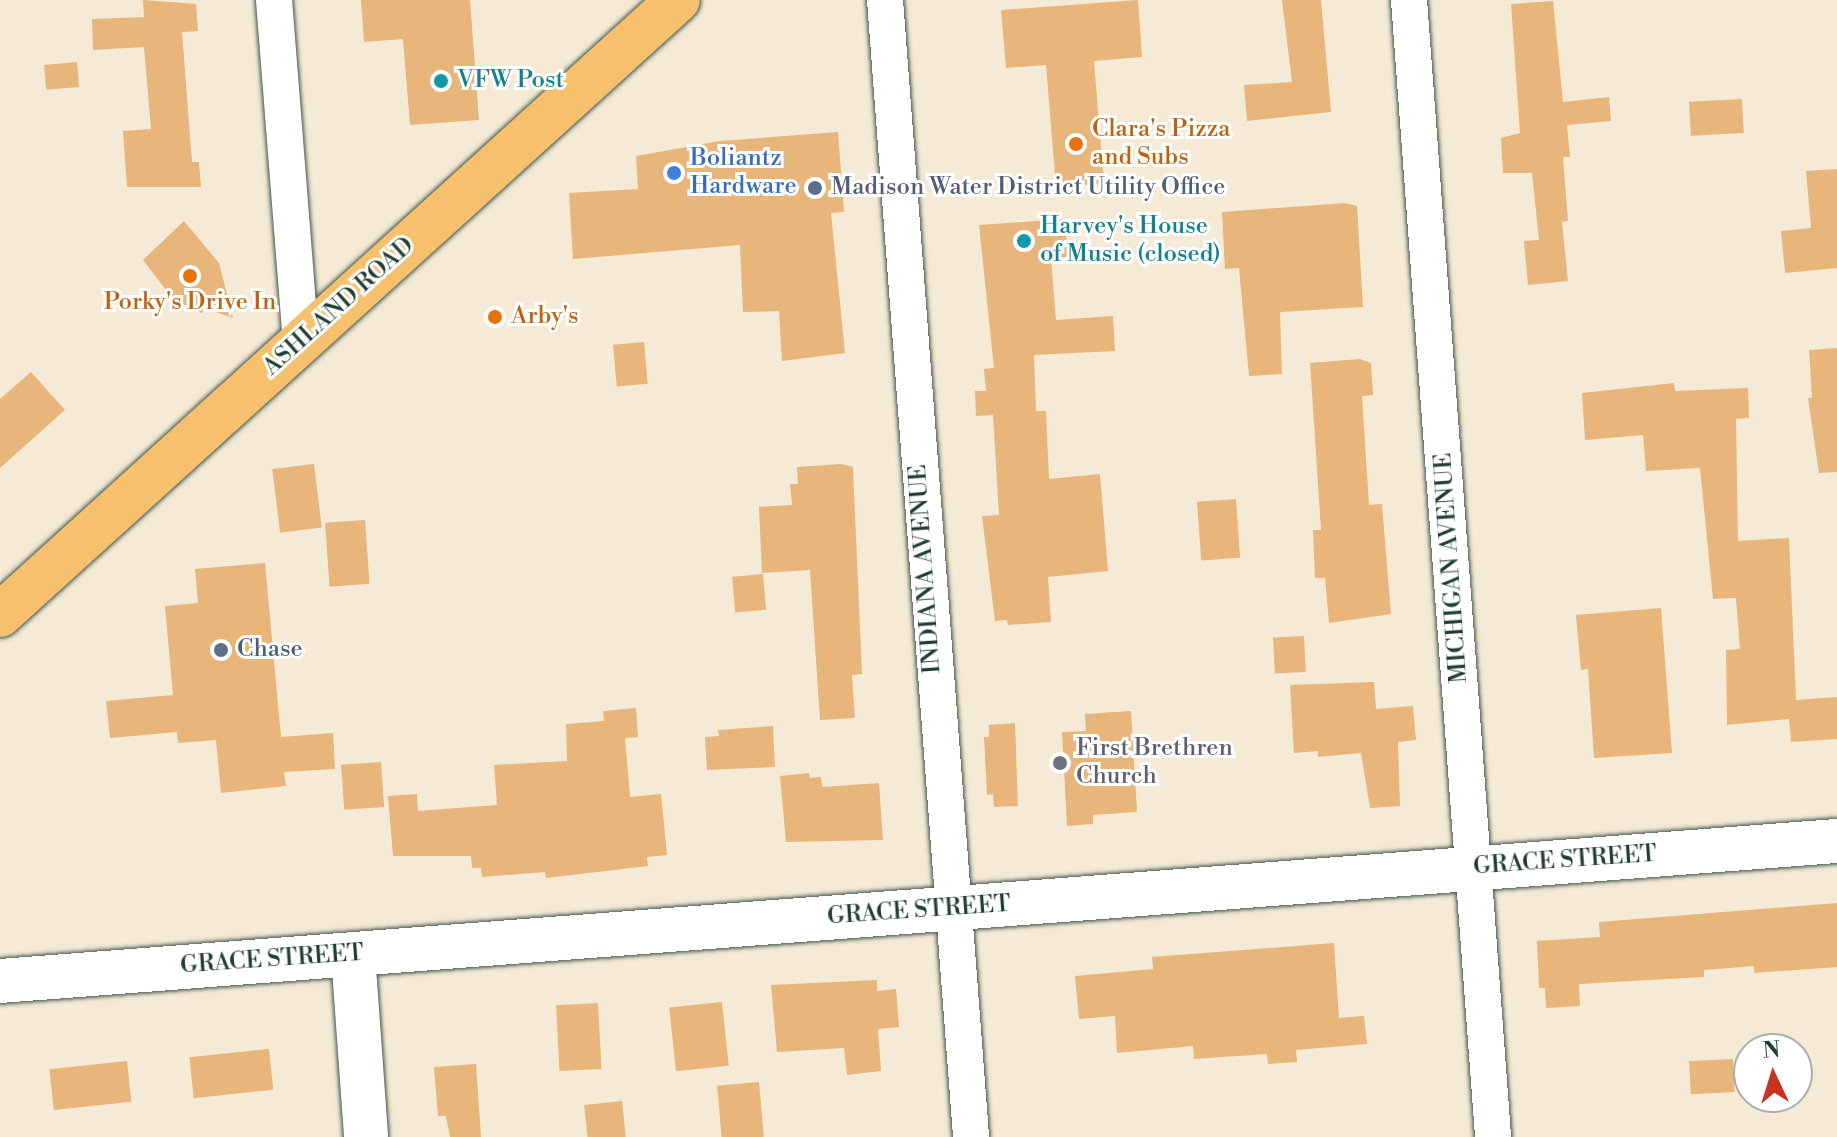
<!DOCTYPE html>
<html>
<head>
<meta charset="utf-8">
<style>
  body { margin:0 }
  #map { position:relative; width:1837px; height:1137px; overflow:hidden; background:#f4ead6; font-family:"Libre Bodoni",serif }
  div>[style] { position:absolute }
  .building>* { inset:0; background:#e8b57b; transform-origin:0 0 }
  .roads { filter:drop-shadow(0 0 2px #3f574c) drop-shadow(0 0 2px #3f574c) }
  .minor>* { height:36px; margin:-18px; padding:0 18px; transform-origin:18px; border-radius:18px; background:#fff }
  .tertiary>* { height:44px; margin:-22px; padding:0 22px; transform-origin:22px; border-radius:22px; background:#fff }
  .primary>* { height:44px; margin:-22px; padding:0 22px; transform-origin:22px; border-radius:22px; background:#f7c06c }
  .dots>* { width:22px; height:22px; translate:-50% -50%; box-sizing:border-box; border:4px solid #fff; border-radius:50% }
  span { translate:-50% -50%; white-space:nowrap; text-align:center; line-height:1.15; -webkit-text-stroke:6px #fff; paint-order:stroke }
  .culture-label { font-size:24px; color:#0d838f }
  .left { translate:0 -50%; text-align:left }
  .food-label { font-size:24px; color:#c56008 }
  .shop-label { font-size:24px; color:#366cbe }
  .service-label { font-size:24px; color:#4e5e75 }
  .street-label { font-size:24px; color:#1f3d34 }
  .worship-label { font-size:24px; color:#5b616d }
  .north { position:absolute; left:1733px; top:1033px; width:80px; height:80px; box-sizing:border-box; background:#fff; border:2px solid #a5b1ae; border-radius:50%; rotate:356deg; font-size:22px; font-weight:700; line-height:32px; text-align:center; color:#1f3d34 }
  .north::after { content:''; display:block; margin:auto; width:28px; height:36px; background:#c8321e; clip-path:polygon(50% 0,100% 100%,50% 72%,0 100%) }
</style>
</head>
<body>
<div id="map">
  <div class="building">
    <i style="clip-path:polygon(143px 0,196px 4px,198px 31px,182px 32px,192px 162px,199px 162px,201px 187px,127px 187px,123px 131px,151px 129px,144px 47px,93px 50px,92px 19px,144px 17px)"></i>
    <i style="clip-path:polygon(361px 0,470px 0,479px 120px,410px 125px,403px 39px,364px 42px)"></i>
    <i style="clip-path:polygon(1138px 0,1142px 57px,1094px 61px,1104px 184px,1056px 187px,1046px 65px,1006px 68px,1001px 10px)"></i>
    <i style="clip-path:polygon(1282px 0,1321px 0,1331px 112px,1247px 121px,1244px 85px,1292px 82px)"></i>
    <i style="clip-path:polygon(1553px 1px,1563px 102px,1609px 97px,1611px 121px,1567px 125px,1570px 157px,1563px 157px,1568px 221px,1562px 222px,1568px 281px,1528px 285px,1524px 241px,1539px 240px,1532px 173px,1503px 173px,1501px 138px,1520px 133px,1511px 4px)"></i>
    <i style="left:77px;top:62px;width:25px;height:33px;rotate:85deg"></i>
    <i style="left:1742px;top:99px;width:34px;height:53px;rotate:87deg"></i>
    <i style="clip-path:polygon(838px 132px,844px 212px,831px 213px,845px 353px,782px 361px,779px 311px,743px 312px,740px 245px,573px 259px,569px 193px,638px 189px,636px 156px,720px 141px)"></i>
    <i style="clip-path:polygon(1837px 169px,1837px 268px,1785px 273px,1781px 231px,1811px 228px,1806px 171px)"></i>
    <i style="clip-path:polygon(1345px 203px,1357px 206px,1363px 307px,1280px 312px,1282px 374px,1249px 376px,1239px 268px,1225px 269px,1222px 212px)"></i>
    <i style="clip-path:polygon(1065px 219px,1068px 257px,1051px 259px,1056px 320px,1113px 316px,1115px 351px,1034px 355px,1036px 411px,1046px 411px,1049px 479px,1100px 474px,1108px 571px,1048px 577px,1051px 622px,1008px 625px,1007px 620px,995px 621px,982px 516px,999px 515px,993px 415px,976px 416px,975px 391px,986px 391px,984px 369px,994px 368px,979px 225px)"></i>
    <i style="clip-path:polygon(184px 221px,219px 263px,233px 318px,207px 309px,201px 313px,173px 299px,143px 260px)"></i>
    <i style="left:644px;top:342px;width:42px;height:31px;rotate:85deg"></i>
    <i style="clip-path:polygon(1837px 348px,1837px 472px,1819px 473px,1808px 398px,1812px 398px,1809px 350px)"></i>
    <i style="clip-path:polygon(1360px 359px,1371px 363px,1373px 395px,1362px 396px,1369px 505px,1382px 504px,1391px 614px,1329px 623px,1325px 578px,1315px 578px,1313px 530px,1321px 530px,1310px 363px)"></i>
    <i style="clip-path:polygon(31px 372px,65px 410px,0 468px,0 399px)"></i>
    <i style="clip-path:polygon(1674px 383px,1675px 391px,1748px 388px,1749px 418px,1736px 419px,1738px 541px,1789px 538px,1796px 700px,1837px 697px,1837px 739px,1791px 742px,1789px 719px,1727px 725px,1726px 650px,1740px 649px,1736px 598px,1713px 599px,1700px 468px,1646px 471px,1643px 435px,1585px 440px,1582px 393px)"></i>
    <i style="left:314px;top:464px;width:64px;height:42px;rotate:83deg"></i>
    <i style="clip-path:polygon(841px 464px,853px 467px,862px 674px,852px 675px,855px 718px,820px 720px,810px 570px,762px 573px,759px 507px,792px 505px,790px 484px,798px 484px,797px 467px)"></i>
    <i style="left:1236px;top:499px;width:59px;height:39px;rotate:86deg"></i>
    <i style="left:365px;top:520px;width:64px;height:40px;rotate:86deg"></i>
    <i style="clip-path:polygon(265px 563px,281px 737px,333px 733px,335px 769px,284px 772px,286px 786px,221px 793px,216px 740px,178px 743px,177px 732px,110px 738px,106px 701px,173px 695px,165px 606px,198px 603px,195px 569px)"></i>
    <i style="left:763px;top:574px;width:36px;height:31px;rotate:85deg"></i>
    <i style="clip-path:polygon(1661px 608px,1672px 753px,1594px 758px,1588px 669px,1581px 670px,1576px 615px)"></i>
    <i style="left:1304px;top:636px;width:36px;height:31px;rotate:87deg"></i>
    <i style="clip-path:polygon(1374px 682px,1376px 709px,1413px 706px,1416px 740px,1398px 742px,1400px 806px,1370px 808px,1361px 753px,1318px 757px,1318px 751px,1294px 753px,1290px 685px)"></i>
    <i style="clip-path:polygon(636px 708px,638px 737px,625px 738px,630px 797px,661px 794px,667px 855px,647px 857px,648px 866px,546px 878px,545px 872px,482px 877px,481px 868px,472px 868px,471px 856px,393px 856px,388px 796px,417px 794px,418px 811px,497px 805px,494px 765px,567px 761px,566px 724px,604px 721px,603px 711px)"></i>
    <i style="clip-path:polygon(1131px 711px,1137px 812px,1093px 815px,1093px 824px,1067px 826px,1062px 732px,1086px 731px,1085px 714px)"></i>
    <i style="clip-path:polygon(1015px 723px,1018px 806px,994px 807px,993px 794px,987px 795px,984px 737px,989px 737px,989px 725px)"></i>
    <i style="clip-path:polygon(773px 726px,775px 767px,707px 770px,705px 737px,719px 736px,718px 730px)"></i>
    <i style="left:381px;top:762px;width:45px;height:40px;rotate:86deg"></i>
    <i style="clip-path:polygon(809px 773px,810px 778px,821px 777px,822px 787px,879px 783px,883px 840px,786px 842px,780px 776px)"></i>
    <i style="clip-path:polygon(1837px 903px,1837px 967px,1754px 973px,1754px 966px,1704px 970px,1704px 977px,1579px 984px,1580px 1006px,1546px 1008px,1545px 988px,1539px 988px,1537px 941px,1600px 937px,1599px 922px)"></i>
    <i style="clip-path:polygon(1334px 943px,1339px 1018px,1364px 1016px,1367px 1044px,1296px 1050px,1297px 1062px,1268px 1064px,1267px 1054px,1194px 1059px,1193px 1046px,1117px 1053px,1115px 1016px,1079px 1019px,1075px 976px,1153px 969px,1152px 957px)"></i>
    <i style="clip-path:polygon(877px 980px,877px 991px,896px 989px,899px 1027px,878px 1029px,881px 1071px,847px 1075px,844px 1048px,777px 1052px,771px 985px)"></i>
    <i style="left:722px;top:1002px;width:64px;height:53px;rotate:84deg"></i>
    <i style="left:598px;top:1003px;width:66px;height:42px;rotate:87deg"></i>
    <i style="left:269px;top:1049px;width:41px;height:80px;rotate:84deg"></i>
    <i style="left:1733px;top:1059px;width:33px;height:44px;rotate:87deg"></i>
    <i style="left:127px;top:1061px;width:41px;height:78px;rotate:84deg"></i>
    <i style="clip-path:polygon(476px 1064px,481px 1137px,450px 1137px,446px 1116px,438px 1116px,434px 1067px)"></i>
    <i style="left:759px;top:1082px;width:55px;height:42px;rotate:85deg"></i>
    <i style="left:622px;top:1101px;width:36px;height:38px;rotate:84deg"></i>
  </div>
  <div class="roads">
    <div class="minor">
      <i style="left:274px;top:0;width:343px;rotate:85.5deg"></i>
      <i style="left:885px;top:0;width:1140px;rotate:85.67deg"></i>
      <i style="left:1409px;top:0;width:1140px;rotate:85.77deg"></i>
    </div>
    <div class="tertiary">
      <i style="left:353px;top:954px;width:183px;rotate:85.9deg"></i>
      <i style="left:0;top:981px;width:1842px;rotate:-4.36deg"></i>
    </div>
    <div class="primary">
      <i style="left:0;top:615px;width:915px;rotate:-42.21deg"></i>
    </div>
  </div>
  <div class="dots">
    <i style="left:441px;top:81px;background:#0f9aa8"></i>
    <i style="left:1076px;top:144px;background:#e8710a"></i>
    <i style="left:674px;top:173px;background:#3f7fe0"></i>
    <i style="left:815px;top:188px;background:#5c6f8a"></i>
    <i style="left:1024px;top:241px;background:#0f9aa8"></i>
    <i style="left:190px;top:276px;background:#e8710a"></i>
    <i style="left:495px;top:317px;background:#e8710a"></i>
    <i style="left:221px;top:650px;background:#5c6f8a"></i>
    <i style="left:1060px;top:763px;background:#6b7280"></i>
  </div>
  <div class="culture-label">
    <span class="left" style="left:457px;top:81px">VFW Post</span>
    <span class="left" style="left:1040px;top:241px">Harvey's House<br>of Music (closed)</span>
  </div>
  <div class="food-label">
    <span class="left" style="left:1092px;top:144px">Clara's Pizza<br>and Subs</span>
    <span style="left:190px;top:303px">Porky's Drive In</span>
    <span class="left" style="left:511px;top:317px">Arby's</span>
  </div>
  <div class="shop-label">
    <span class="left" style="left:690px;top:173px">Boliantz<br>Hardware</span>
  </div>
  <div class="service-label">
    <span class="left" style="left:831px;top:188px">Madison Water District Utility Office</span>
    <span class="left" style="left:237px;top:650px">Chase</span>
  </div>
  <div class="street-label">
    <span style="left:339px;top:307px;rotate:-42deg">ASHLAND ROAD</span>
    <span style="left:1452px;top:568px;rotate:-94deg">MICHIGAN AVENUE</span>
    <span style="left:926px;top:569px;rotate:-94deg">INDIANA AVENUE</span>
    <span style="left:1565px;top:861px;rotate:-4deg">GRACE STREET</span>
    <span style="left:919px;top:911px;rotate:-4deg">GRACE STREET</span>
    <span style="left:272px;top:960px;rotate:-4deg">GRACE STREET</span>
  </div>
  <div class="worship-label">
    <span class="left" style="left:1076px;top:763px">First Brethren<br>Church</span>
  </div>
  <div class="north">N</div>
</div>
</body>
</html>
